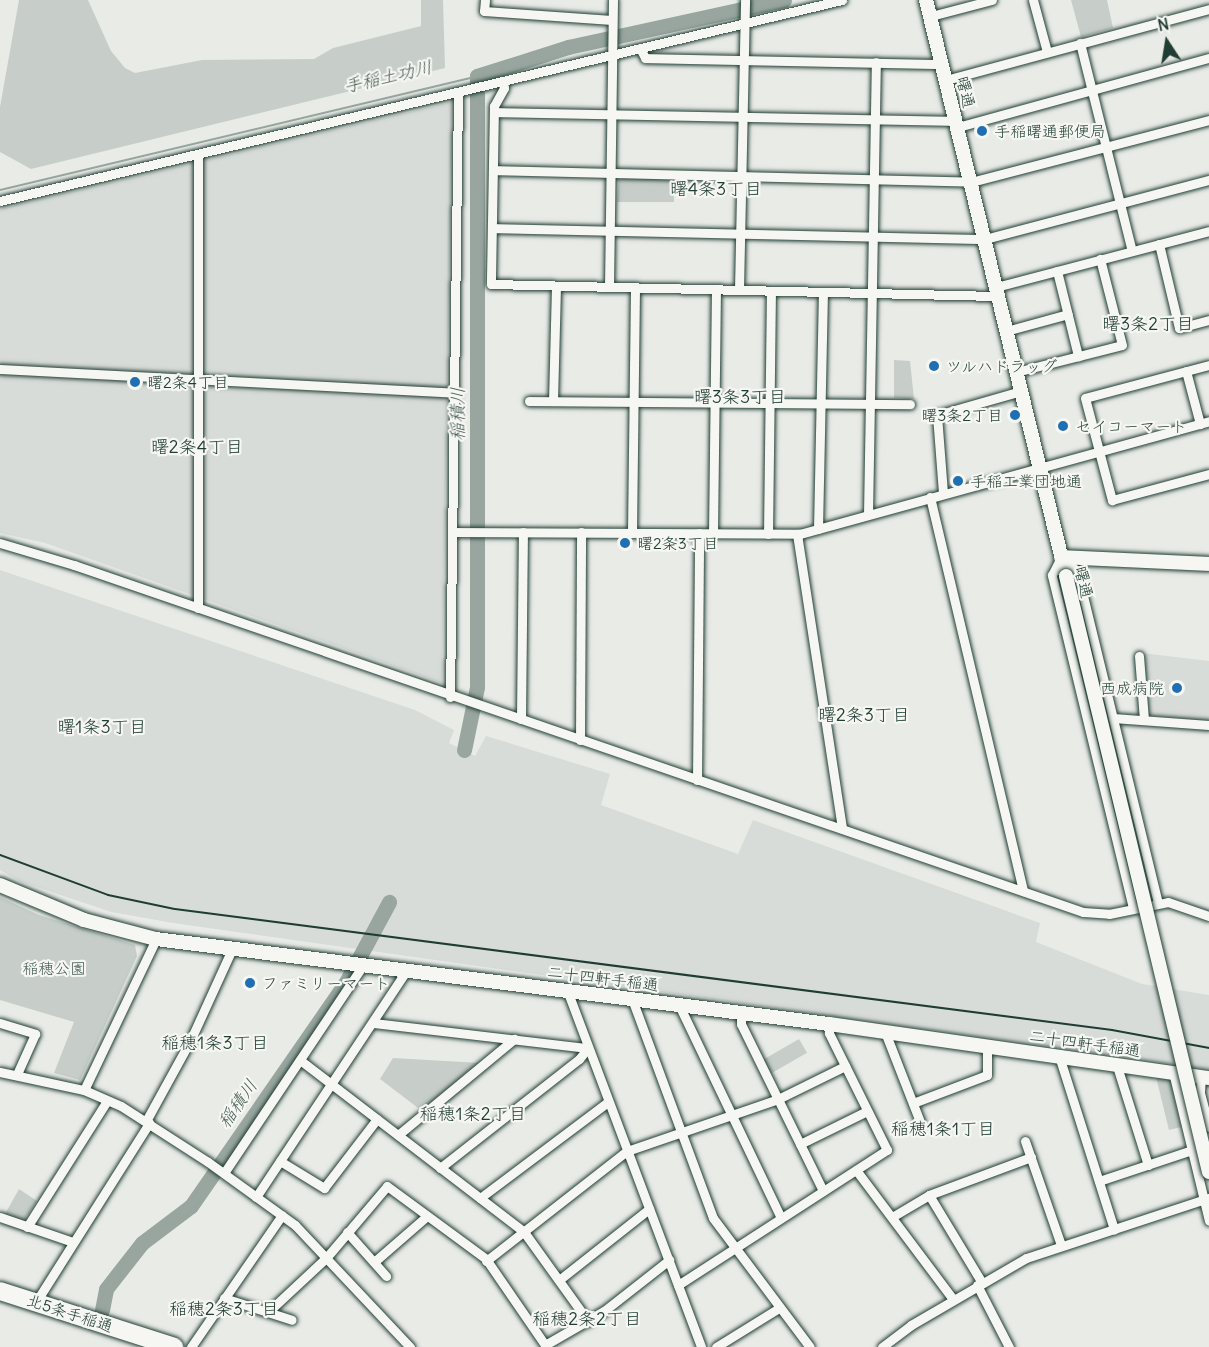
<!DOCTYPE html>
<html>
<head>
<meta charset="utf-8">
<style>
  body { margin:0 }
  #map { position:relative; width:1209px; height:1347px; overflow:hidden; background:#e9ebe7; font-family:Delius,"Klee One",sans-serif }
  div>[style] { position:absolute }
  .built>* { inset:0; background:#d8dcd8 }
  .green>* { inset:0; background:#c7cec9; transform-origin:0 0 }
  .stream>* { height:2px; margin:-1px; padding:0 1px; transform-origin:1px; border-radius:1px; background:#99a6a0 }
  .river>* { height:15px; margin:-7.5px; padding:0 7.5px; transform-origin:7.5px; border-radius:7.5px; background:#99a6a0 }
  .roads { filter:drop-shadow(0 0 2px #1f3d34) drop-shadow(0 0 2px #1f3d34) }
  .street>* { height:9px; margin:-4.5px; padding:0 4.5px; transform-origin:4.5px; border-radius:4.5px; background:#f6f6f2 }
  .secondary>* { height:14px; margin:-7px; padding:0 7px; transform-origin:7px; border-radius:7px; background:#f6f6f2 }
  .highway>* { height:18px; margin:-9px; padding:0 9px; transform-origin:9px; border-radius:9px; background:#f6f6f2 }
  .rail>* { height:2px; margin:-1px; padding:0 1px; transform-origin:1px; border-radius:1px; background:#1f3d34 }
  .bridges { filter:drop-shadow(0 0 2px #1f3d34) drop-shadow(0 0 2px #1f3d34) }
  .secondary-bridge>* { height:14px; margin:-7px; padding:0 7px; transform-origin:7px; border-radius:7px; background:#f6f6f2 }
  .dots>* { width:16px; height:16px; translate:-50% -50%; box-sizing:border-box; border:3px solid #f6f6f2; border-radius:50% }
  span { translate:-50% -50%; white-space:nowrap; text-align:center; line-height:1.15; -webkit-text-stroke:4.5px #f6f6f2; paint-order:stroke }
  .street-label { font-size:16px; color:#1f3d34 }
  .poi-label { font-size:16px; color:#1f3d34 }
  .left { translate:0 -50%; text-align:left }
  .right { translate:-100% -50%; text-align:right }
  .park-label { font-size:16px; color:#415a52 }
  .water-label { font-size:18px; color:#445c54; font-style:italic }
  .neighbourhood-label { font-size:18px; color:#1f3d34 }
  .north { position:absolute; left:1137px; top:12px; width:60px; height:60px; -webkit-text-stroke:4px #f6f6f2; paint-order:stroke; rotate:348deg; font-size:16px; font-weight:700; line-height:24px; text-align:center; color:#1f3d34 }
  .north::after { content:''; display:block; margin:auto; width:21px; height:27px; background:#1f3d34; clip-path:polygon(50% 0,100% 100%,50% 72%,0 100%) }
</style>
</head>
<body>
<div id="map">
  <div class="built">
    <i style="clip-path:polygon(452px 102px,442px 683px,45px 543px,0 533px,0 209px)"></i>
    <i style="clip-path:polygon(0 570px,415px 710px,454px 730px,449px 743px,475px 756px,486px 736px,610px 774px,601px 805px,738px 854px,753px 820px,1040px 923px,1036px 942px,1142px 984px,1209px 995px,1209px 1069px,173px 923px,111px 912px,19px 881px,0 870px)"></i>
    <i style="clip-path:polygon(1142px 653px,1209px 661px,1209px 721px,1148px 715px)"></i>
  </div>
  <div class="green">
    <i style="clip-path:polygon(19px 0,88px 0,111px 51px,125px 68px,135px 73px,202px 60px,314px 59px,333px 48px,421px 26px,421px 0,443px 0,445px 68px,31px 169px,0 152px,0 107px)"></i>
    <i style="clip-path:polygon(1071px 0,1107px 0,1113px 28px,1081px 37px)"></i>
    <i style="clip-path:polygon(625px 177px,674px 180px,674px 202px,617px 202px,619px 180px)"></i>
    <i style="clip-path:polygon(894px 360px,910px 361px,914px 399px,894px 398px)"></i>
    <i style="clip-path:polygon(0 897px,39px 915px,135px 945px,137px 956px,80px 1080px,54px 1073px,74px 1022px,0 1000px)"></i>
    <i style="left:799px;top:1039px;width:16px;height:41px;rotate:60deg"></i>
    <i style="clip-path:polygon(393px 1058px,480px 1063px,422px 1111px,380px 1079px)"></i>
    <i style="clip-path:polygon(1156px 1077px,1170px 1079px,1181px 1127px,1169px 1130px)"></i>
    <i style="clip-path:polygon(19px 1189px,37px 1201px,24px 1220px,20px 1221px,5px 1214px)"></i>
  </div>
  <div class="stream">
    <i style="left:0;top:190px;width:490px;rotate:-13.4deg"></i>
  </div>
  <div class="river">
    <i style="left:464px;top:750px;width:64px;rotate:-78.3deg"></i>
    <i style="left:477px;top:687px;width:611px;rotate:-90deg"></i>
    <i style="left:477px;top:76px;width:96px;rotate:-17.7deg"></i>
    <i style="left:568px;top:47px;width:221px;rotate:-12.3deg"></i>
    <i style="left:102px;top:1310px;width:21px;rotate:-79deg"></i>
    <i style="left:106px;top:1289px;width:58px;rotate:-52deg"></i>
    <i style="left:142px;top:1243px;width:61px;rotate:-37.1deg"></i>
    <i style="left:191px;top:1206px;width:272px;rotate:-55.3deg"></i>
    <i style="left:346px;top:982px;width:91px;rotate:-61.7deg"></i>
  </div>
  <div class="roads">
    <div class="street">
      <i style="left:485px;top:0;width:11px;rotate:95deg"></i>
      <i style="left:484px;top:11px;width:128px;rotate:4deg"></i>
      <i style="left:1033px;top:0;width:54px;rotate:74.9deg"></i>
      <i style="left:931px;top:16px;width:63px;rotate:-14.7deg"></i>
      <i style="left:1080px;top:43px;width:214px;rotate:76deg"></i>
      <i style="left:640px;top:48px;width:11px;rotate:63deg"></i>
      <i style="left:645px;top:58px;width:297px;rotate:1.2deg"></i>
      <i style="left:946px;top:80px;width:272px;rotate:-15.1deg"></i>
      <i style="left:503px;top:81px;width:7px;rotate:82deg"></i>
      <i style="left:504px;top:88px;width:21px;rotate:119deg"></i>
      <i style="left:494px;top:106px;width:178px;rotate:91deg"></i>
      <i style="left:491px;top:284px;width:507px;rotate:1.36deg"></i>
      <i style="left:494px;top:112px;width:462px;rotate:1.1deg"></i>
      <i style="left:958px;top:127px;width:260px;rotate:-15.4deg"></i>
      <i style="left:493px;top:170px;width:478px;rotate:1.4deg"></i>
      <i style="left:971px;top:182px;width:246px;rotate:-14.6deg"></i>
      <i style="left:0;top:201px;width:866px;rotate:-13.43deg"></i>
      <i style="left:492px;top:228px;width:493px;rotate:1.3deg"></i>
      <i style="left:985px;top:239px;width:232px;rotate:-14.8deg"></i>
      <i style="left:1159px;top:244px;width:86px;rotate:76.6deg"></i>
      <i style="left:1179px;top:328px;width:31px;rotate:-15deg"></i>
      <i style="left:1057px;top:271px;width:88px;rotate:76.1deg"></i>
      <i style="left:609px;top:287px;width:287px;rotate:-89.2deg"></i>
      <i style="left:996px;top:287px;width:220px;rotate:-14.7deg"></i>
      <i style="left:739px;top:290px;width:290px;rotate:-88.8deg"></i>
      <i style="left:1006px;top:331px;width:64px;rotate:-15.3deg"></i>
      <i style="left:1209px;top:365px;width:128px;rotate:165.1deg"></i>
      <i style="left:1085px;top:398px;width:106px;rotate:75.2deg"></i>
      <i style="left:1112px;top:500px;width:100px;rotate:-15deg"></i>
      <i style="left:0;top:369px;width:456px;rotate:3deg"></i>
      <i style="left:1186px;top:371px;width:55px;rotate:75.2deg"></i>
      <i style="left:1016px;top:372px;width:109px;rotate:-14.3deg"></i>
      <i style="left:1122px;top:345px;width:89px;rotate:-104.3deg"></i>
      <i style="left:529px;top:401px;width:381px;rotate:0.5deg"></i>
      <i style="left:553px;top:401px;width:115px;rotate:-88.5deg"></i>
      <i style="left:943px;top:493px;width:78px;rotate:-94.4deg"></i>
      <i style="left:937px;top:415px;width:87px;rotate:-15.9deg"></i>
      <i style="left:930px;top:497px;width:405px;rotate:76.7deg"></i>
      <i style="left:868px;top:514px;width:452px;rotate:-89deg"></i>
      <i style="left:818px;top:529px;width:237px;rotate:-88.8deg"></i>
      <i style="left:453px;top:532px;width:347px;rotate:0.3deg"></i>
      <i style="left:800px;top:534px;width:424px;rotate:-15.4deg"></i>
      <i style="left:632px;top:533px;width:245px;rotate:-89.3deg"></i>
      <i style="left:713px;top:533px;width:243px;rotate:-89.3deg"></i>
      <i style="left:768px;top:534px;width:243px;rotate:-89.3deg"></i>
      <i style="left:797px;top:534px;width:298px;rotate:81.3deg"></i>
      <i style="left:0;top:543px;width:77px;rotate:16.6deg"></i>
      <i style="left:74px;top:565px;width:1067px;rotate:18.98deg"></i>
      <i style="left:1083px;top:912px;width:26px;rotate:4deg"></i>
      <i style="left:1109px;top:914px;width:60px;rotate:-11.5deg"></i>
      <i style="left:1168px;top:902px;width:43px;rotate:18.9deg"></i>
      <i style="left:198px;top:608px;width:454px;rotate:-90deg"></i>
      <i style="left:1139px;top:656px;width:64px;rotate:85.5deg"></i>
      <i style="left:450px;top:697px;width:605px;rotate:-89.24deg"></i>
      <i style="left:1113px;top:718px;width:96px;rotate:4.2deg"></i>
      <i style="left:521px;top:719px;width:187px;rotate:-89.4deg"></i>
      <i style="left:580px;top:740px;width:208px;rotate:-89.7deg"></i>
      <i style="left:697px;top:780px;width:247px;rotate:-89.5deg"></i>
      <i style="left:1133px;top:908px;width:343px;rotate:-103.7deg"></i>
      <i style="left:1052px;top:575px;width:20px;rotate:-63deg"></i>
      <i style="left:1061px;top:557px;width:21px;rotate:41deg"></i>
      <i style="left:1077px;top:571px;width:342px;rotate:76.3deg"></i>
      <i style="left:567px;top:990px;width:381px;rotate:69.4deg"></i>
      <i style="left:632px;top:999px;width:233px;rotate:69.7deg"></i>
      <i style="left:713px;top:1218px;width:161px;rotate:53.1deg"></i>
      <i style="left:679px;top:1005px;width:236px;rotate:64.4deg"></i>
      <i style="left:741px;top:1013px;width:11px;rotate:90deg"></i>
      <i style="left:741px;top:1024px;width:186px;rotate:63.8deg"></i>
      <i style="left:0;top:1023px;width:37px;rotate:17deg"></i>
      <i style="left:35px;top:1034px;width:44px;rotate:114.2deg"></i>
      <i style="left:374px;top:1023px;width:215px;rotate:6.7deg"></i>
      <i style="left:885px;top:1032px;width:97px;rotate:68.7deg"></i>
      <i style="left:1059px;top:1056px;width:182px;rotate:72.4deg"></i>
      <i style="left:300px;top:1060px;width:282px;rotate:37.5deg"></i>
      <i style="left:524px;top:1232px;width:110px;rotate:54.3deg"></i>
      <i style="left:1116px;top:1063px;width:107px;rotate:72.6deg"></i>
      <i style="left:0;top:1072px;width:86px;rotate:12.1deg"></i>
      <i style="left:84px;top:1090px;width:40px;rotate:23.4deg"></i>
      <i style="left:121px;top:1106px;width:103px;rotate:32.8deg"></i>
      <i style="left:208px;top:1162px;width:107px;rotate:35.9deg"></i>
      <i style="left:295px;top:1225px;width:168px;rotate:46.7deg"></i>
      <i style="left:1173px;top:1072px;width:153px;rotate:76.4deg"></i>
      <i style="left:1201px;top:1077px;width:16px;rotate:94deg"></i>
      <i style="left:1200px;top:1093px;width:35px;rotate:75deg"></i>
      <i style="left:84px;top:1090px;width:167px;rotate:-64.5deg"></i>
      <i style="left:913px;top:1103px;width:79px;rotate:-20.7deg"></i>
      <i style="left:987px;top:1075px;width:28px;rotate:-90deg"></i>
      <i style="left:146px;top:1121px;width:94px;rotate:-61.2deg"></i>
      <i style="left:191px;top:1039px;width:101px;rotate:-65.5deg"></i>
      <i style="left:398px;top:1135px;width:151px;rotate:-39.6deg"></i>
      <i style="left:1025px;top:1141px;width:110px;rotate:70.9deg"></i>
      <i style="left:800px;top:1144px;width:75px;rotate:-26.2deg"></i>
      <i style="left:280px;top:1161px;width:52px;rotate:31.5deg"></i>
      <i style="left:324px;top:1188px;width:87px;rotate:-52.5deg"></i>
      <i style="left:440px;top:1168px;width:177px;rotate:-38.1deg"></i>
      <i style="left:579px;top:1059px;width:14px;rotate:-51deg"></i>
      <i style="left:856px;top:1170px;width:161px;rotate:53.1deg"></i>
      <i style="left:224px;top:1173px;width:252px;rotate:-56.2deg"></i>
      <i style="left:1099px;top:1181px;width:98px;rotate:-18.4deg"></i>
      <i style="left:929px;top:1195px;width:103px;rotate:58.9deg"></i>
      <i style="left:256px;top:1197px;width:271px;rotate:-56.4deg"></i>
      <i style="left:480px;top:1198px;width:160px;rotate:-36.9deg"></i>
      <i style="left:0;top:1217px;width:77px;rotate:18.9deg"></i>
      <i style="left:892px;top:1217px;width:43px;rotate:-30.7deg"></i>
      <i style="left:929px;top:1195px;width:109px;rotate:-20.4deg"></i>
      <i style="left:27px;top:1227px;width:149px;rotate:-57.6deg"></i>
      <i style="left:347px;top:1232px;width:59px;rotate:48.4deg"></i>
      <i style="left:486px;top:1261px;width:179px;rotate:-38deg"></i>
      <i style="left:627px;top:1151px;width:160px;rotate:-19deg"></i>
      <i style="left:778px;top:1099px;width:75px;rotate:-26.2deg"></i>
      <i style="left:374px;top:1262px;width:70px;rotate:-41deg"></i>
      <i style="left:559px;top:1280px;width:115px;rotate:-38.3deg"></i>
      <i style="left:678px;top:1285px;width:249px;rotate:-32.9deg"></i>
      <i style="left:887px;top:1150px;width:131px;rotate:-116.4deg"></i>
      <i style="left:829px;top:1033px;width:9px;rotate:-90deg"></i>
      <i style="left:977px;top:1285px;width:70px;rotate:62.7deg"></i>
      <i style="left:224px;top:1298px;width:71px;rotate:17.9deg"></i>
      <i style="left:36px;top:1302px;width:212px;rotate:-57.7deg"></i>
      <i style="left:268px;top:1312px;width:79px;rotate:-43deg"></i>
      <i style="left:326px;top:1258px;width:94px;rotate:-49.7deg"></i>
      <i style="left:387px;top:1186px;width:123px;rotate:36.4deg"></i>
      <i style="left:486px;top:1259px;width:104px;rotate:55.5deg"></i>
      <i style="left:545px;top:1345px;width:68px;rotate:-30deg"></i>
      <i style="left:604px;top:1311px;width:83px;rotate:-38.1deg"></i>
      <i style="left:191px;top:1347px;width:160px;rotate:-55.4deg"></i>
      <i style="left:716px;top:1347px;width:74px;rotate:-31.8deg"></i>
      <i style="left:882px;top:1347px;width:36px;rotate:-37deg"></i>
      <i style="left:911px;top:1325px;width:133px;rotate:-30.2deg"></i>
      <i style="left:1026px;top:1258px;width:193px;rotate:-18.2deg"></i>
    </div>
    <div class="secondary">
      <i style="left:926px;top:0;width:593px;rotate:76.34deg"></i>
      <i style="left:1061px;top:557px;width:148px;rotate:2.7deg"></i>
      <i style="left:0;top:885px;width:91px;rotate:22.6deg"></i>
      <i style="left:84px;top:920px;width:74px;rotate:14.8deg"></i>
      <i style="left:156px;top:939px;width:678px;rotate:7.2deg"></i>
      <i style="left:829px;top:1024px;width:384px;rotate:8.1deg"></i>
    </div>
    <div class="highway">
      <i style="left:0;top:1291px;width:183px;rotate:17.8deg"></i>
    </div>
  </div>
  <div class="rail">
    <i style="left:0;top:855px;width:115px;rotate:20.3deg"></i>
    <i style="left:108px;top:895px;width:68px;rotate:11.8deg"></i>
    <i style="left:175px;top:909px;width:945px;rotate:7.36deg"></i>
    <i style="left:1112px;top:1030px;width:99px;rotate:10.5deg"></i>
  </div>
  <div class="bridges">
    <div class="secondary-bridge">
      <i style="left:1066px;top:576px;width:613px;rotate:76.51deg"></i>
    </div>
  </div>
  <div class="dots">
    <i style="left:982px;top:131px;background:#1f6fb2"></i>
    <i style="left:934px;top:366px;background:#1f6fb2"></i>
    <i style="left:135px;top:382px;background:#1f6fb2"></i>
    <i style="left:1015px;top:415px;background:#1f6fb2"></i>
    <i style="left:1063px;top:426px;background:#1f6fb2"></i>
    <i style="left:958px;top:481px;background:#1f6fb2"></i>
    <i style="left:625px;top:543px;background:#1f6fb2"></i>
    <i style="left:1177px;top:688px;background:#1f6fb2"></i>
    <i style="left:250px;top:983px;background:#1f6fb2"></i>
  </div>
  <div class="street-label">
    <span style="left:966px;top:92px;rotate:76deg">曙通</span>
    <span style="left:1084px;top:582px;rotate:76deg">曙通</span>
    <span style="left:603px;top:978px;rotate:7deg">二十四軒手稲通</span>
    <span style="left:1085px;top:1043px;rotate:8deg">二十四軒手稲通</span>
    <span style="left:70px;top:1313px;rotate:18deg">北5条手稲通</span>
  </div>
  <div class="poi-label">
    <span class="left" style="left:994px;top:131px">手稲曙通郵便局</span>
    <span class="left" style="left:946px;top:366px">ツルハドラッグ</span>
    <span class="left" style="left:147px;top:382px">曙2条4丁目</span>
    <span class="right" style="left:1003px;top:415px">曙3条2丁目</span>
    <span class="left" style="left:1075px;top:426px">セイコーマート</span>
    <span class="left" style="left:970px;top:481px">手稲工業団地通</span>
    <span class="left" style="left:637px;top:543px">曙2条3丁目</span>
    <span class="right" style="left:1164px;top:688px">西成病院</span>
    <span class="left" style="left:262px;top:983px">ファミリーマート</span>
  </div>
  <div class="park-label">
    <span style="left:54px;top:968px">稲穂公園</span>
  </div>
  <div class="water-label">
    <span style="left:388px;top:77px;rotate:-13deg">手稲土功川</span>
    <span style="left:458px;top:414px;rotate:-90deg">稲積川</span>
    <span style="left:238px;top:1104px;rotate:-55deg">稲積川</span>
  </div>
  <div class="neighbourhood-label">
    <span style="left:716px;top:189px">曙4条3丁目</span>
    <span style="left:1148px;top:324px">曙3条2丁目</span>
    <span style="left:740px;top:397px">曙3条3丁目</span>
    <span style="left:197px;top:447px">曙2条4丁目</span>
    <span style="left:864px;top:715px">曙2条3丁目</span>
    <span style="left:102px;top:727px">曙1条3丁目</span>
    <span style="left:215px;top:1043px">稲穂1条3丁目</span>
    <span style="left:473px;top:1114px">稲穂1条2丁目</span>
    <span style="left:943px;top:1129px">稲穂1条1丁目</span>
    <span style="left:224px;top:1309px">稲穂2条3丁目</span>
    <span style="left:587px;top:1319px">稲穂2条2丁目</span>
  </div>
  <div class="north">N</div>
</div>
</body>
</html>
